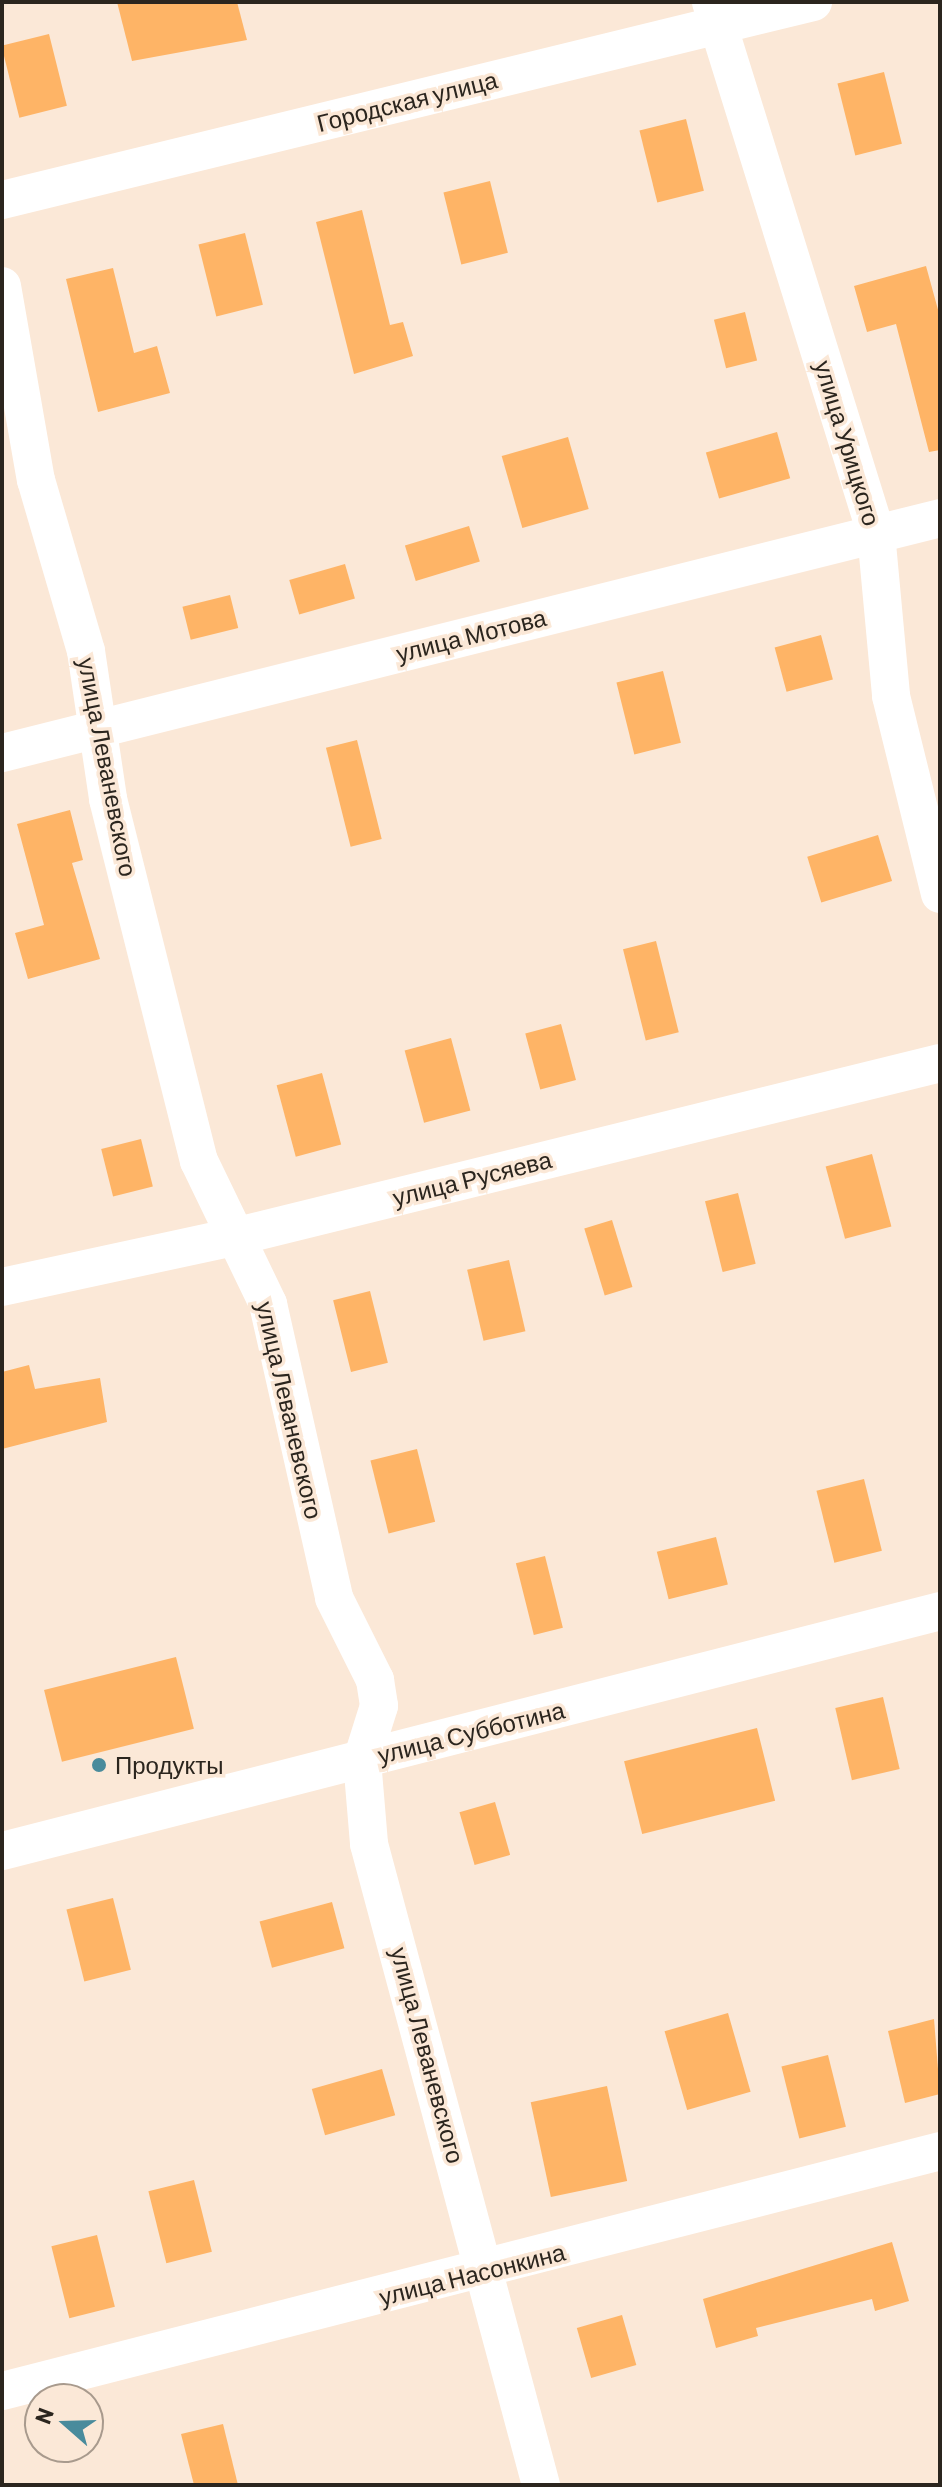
<!DOCTYPE html>
<html>
<head>
<meta charset="utf-8">
<style>
  body { margin:0 }
  #map { position:relative; width:942px; height:2487px; overflow:hidden; background:#fbe8d7; font-family:Barlow,sans-serif }
  div>[style] { position:absolute }
  .building>* { inset:0; background:#feb466; transform-origin:0 0 }
  .minor>* { height:38px; margin:-19px; padding:0 19px; transform-origin:19px; border-radius:19px; background:#fff }
  .dots>* { width:22px; height:22px; translate:-50% -50%; box-sizing:border-box; border:4px solid #fbe8d7; border-radius:50% }
  span { translate:-50% -50%; white-space:nowrap; text-align:center; line-height:1.15; -webkit-text-stroke:7px #fbe8d7; paint-order:stroke }
  .street-label { font-size:24px; color:#2b251e }
  .poi-label { font-size:24px; color:#2b251e }
  .left { translate:0 -50%; text-align:left }
  .frame { position:absolute; inset:0; border:4px solid #2b251e; pointer-events:none }
  .north { position:absolute; left:24px; top:2383px; width:80px; height:80px; box-sizing:border-box; background:#fbe8d7; border:2px solid #a89a8d; border-radius:50%; rotate:290deg; font-size:22px; font-weight:700; line-height:32px; text-align:center; color:#2b251e }
  .north::after { content:''; display:block; margin:auto; width:28px; height:36px; background:#498b9c; clip-path:polygon(50% 0,100% 100%,50% 72%,0 100%) }
</style>
</head>
<body>
<div id="map">
  <div class="building">
    <i style="clip-path:polygon(117px 2px,237px 2px,247px 40px,132px 61px)"></i>
    <i style="left:49px;top:34px;width:74px;height:49px;rotate:76deg"></i>
    <i style="left:884px;top:72px;width:74px;height:48px;rotate:76deg"></i>
    <i style="left:686px;top:119px;width:74px;height:48px;rotate:76deg"></i>
    <i style="left:490px;top:181px;width:74px;height:48px;rotate:76deg"></i>
    <i style="clip-path:polygon(362px 210px,390px 325px,403px 322px,413px 356px,354px 374px,316px 222px)"></i>
    <i style="left:245px;top:233px;width:74px;height:48px;rotate:76deg"></i>
    <i style="clip-path:polygon(926px 266px,940px 317px,940px 450px,929px 452px,896px 324px,867px 332px,854px 286px)"></i>
    <i style="clip-path:polygon(113px 268px,134px 353px,157px 346px,170px 393px,98px 412px,66px 279px)"></i>
    <i style="left:745px;top:312px;width:50px;height:32px;rotate:76deg"></i>
    <i style="left:777px;top:432px;width:48px;height:74px;rotate:74deg"></i>
    <i style="left:568px;top:437px;width:75px;height:69px;rotate:74deg"></i>
    <i style="left:469px;top:526px;width:37px;height:67px;rotate:73deg"></i>
    <i style="left:345px;top:564px;width:36px;height:58px;rotate:74deg"></i>
    <i style="left:230px;top:595px;width:34px;height:49px;rotate:76deg"></i>
    <i style="left:821px;top:635px;width:46px;height:48px;rotate:75deg"></i>
    <i style="left:663px;top:671px;width:74px;height:48px;rotate:76deg"></i>
    <i style="left:357px;top:740px;width:102px;height:32px;rotate:76deg"></i>
    <i style="clip-path:polygon(70px 810px,83px 860px,72px 863px,100px 959px,28px 979px,15px 933px,44px 925px,17px 824px)"></i>
    <i style="left:878px;top:835px;width:48px;height:74px;rotate:73deg"></i>
    <i style="left:656px;top:941px;width:94px;height:34px;rotate:76deg"></i>
    <i style="left:561px;top:1024px;width:58px;height:37px;rotate:75deg"></i>
    <i style="left:451px;top:1038px;width:75px;height:48px;rotate:75deg"></i>
    <i style="left:322px;top:1073px;width:74px;height:47px;rotate:75deg"></i>
    <i style="left:141px;top:1139px;width:49px;height:41px;rotate:76deg"></i>
    <i style="left:872px;top:1154px;width:75px;height:48px;rotate:75deg"></i>
    <i style="left:738px;top:1193px;width:73px;height:34px;rotate:76deg"></i>
    <i style="left:612px;top:1220px;width:70px;height:29px;rotate:73deg"></i>
    <i style="left:509px;top:1260px;width:73px;height:43px;rotate:77deg"></i>
    <i style="left:370px;top:1291px;width:74px;height:38px;rotate:76deg"></i>
    <i style="clip-path:polygon(29px 1365px,35px 1389px,100px 1378px,107px 1422px,2px 1449px,2px 1372px)"></i>
    <i style="left:417px;top:1449px;width:75px;height:48px;rotate:76deg"></i>
    <i style="left:864px;top:1479px;width:74px;height:49px;rotate:76deg"></i>
    <i style="left:716px;top:1537px;width:49px;height:61px;rotate:76deg"></i>
    <i style="left:545px;top:1556px;width:74px;height:30px;rotate:76deg"></i>
    <i style="left:176px;top:1657px;width:74px;height:136px;rotate:76deg"></i>
    <i style="left:883px;top:1697px;width:74px;height:49px;rotate:77deg"></i>
    <i style="left:757px;top:1728px;width:75px;height:137px;rotate:76deg"></i>
    <i style="left:495px;top:1802px;width:55px;height:37px;rotate:74deg"></i>
    <i style="left:113px;top:1898px;width:74px;height:48px;rotate:76deg"></i>
    <i style="left:332px;top:1902px;width:48px;height:75px;rotate:75deg"></i>
    <i style="left:728px;top:2013px;width:82px;height:66px;rotate:74deg"></i>
    <i style="clip-path:polygon(934px 2019px,940px 2094px,905px 2103px,888px 2031px)"></i>
    <i style="left:828px;top:2055px;width:74px;height:48px;rotate:76deg"></i>
    <i style="left:382px;top:2069px;width:48px;height:73px;rotate:74deg"></i>
    <i style="left:607px;top:2086px;width:97px;height:78px;rotate:78deg"></i>
    <i style="left:194px;top:2180px;width:74px;height:47px;rotate:76deg"></i>
    <i style="left:97px;top:2235px;width:74px;height:47px;rotate:76deg"></i>
    <i style="clip-path:polygon(892px 2242px,909px 2301px,875px 2311px,872px 2299px,756px 2328px,758px 2336px,716px 2348px,703px 2299px)"></i>
    <i style="left:622px;top:2315px;width:52px;height:47px;rotate:74deg"></i>
    <i style="clip-path:polygon(223px 2424px,238px 2485px,194px 2485px,181px 2434px)"></i>
  </div>
  <div class="minor">
    <i style="left:711px;top:2px;width:556px;rotate:72.74deg"></i>
    <i style="left:876px;top:533px;width:164px;rotate:84.7deg"></i>
    <i style="left:891px;top:696px;width:204px;rotate:76.1deg"></i>
    <i style="left:2px;top:200px;width:835px;rotate:-13.72deg"></i>
    <i style="left:2px;top:286px;width:197px;rotate:80.1deg"></i>
    <i style="left:36px;top:480px;width:178px;rotate:73.7deg"></i>
    <i style="left:86px;top:651px;width:150px;rotate:81.5deg"></i>
    <i style="left:108px;top:799px;width:373px;rotate:75.9deg"></i>
    <i style="left:199px;top:1161px;width:159px;rotate:64.2deg"></i>
    <i style="left:268px;top:1304px;width:301px;rotate:77.3deg"></i>
    <i style="left:334px;top:1598px;width:92px;rotate:63.4deg"></i>
    <i style="left:375px;top:1680px;width:26px;rotate:81deg"></i>
    <i style="left:379px;top:1706px;width:57px;rotate:107.5deg"></i>
    <i style="left:362px;top:1760px;width:84px;rotate:85.2deg"></i>
    <i style="left:369px;top:1844px;width:664px;rotate:74.98deg"></i>
    <i style="left:2px;top:753px;width:967px;rotate:-14.06deg"></i>
    <i style="left:2px;top:1287px;width:241px;rotate:-12.2deg"></i>
    <i style="left:238px;top:1236px;width:723px;rotate:-13.84deg"></i>
    <i style="left:2px;top:1851px;width:968px;rotate:-14.35deg"></i>
    <i style="left:2px;top:2391px;width:968px;rotate:-14.35deg"></i>
  </div>
  <div class="dots">
    <i style="left:99px;top:1765px;background:#498b9c"></i>
  </div>
  <div class="street-label">
    <span style="left:407px;top:101px;rotate:-14deg">Городская улица</span>
    <span style="left:848px;top:443px;rotate:73deg">улица Урицкого</span>
    <span style="left:471px;top:635px;rotate:-14deg">улица Мотова</span>
    <span style="left:108px;top:767px;rotate:79deg">улица Леваневского</span>
    <span style="left:472px;top:1178px;rotate:-14deg">улица Русяева</span>
    <span style="left:290px;top:1410px;rotate:77deg">улица Леваневского</span>
    <span style="left:471px;top:1732px;rotate:-14deg">улица Субботина</span>
    <span style="left:428px;top:2055px;rotate:75deg">улица Леваневского</span>
    <span style="left:472px;top:2274px;rotate:-14deg">улица Насонкина</span>
  </div>
  <div class="poi-label">
    <span class="left" style="left:115px;top:1765px">Продукты</span>
  </div>
  <div class="frame"></div>
  <div class="north">N</div>
</div>
</body>
</html>
